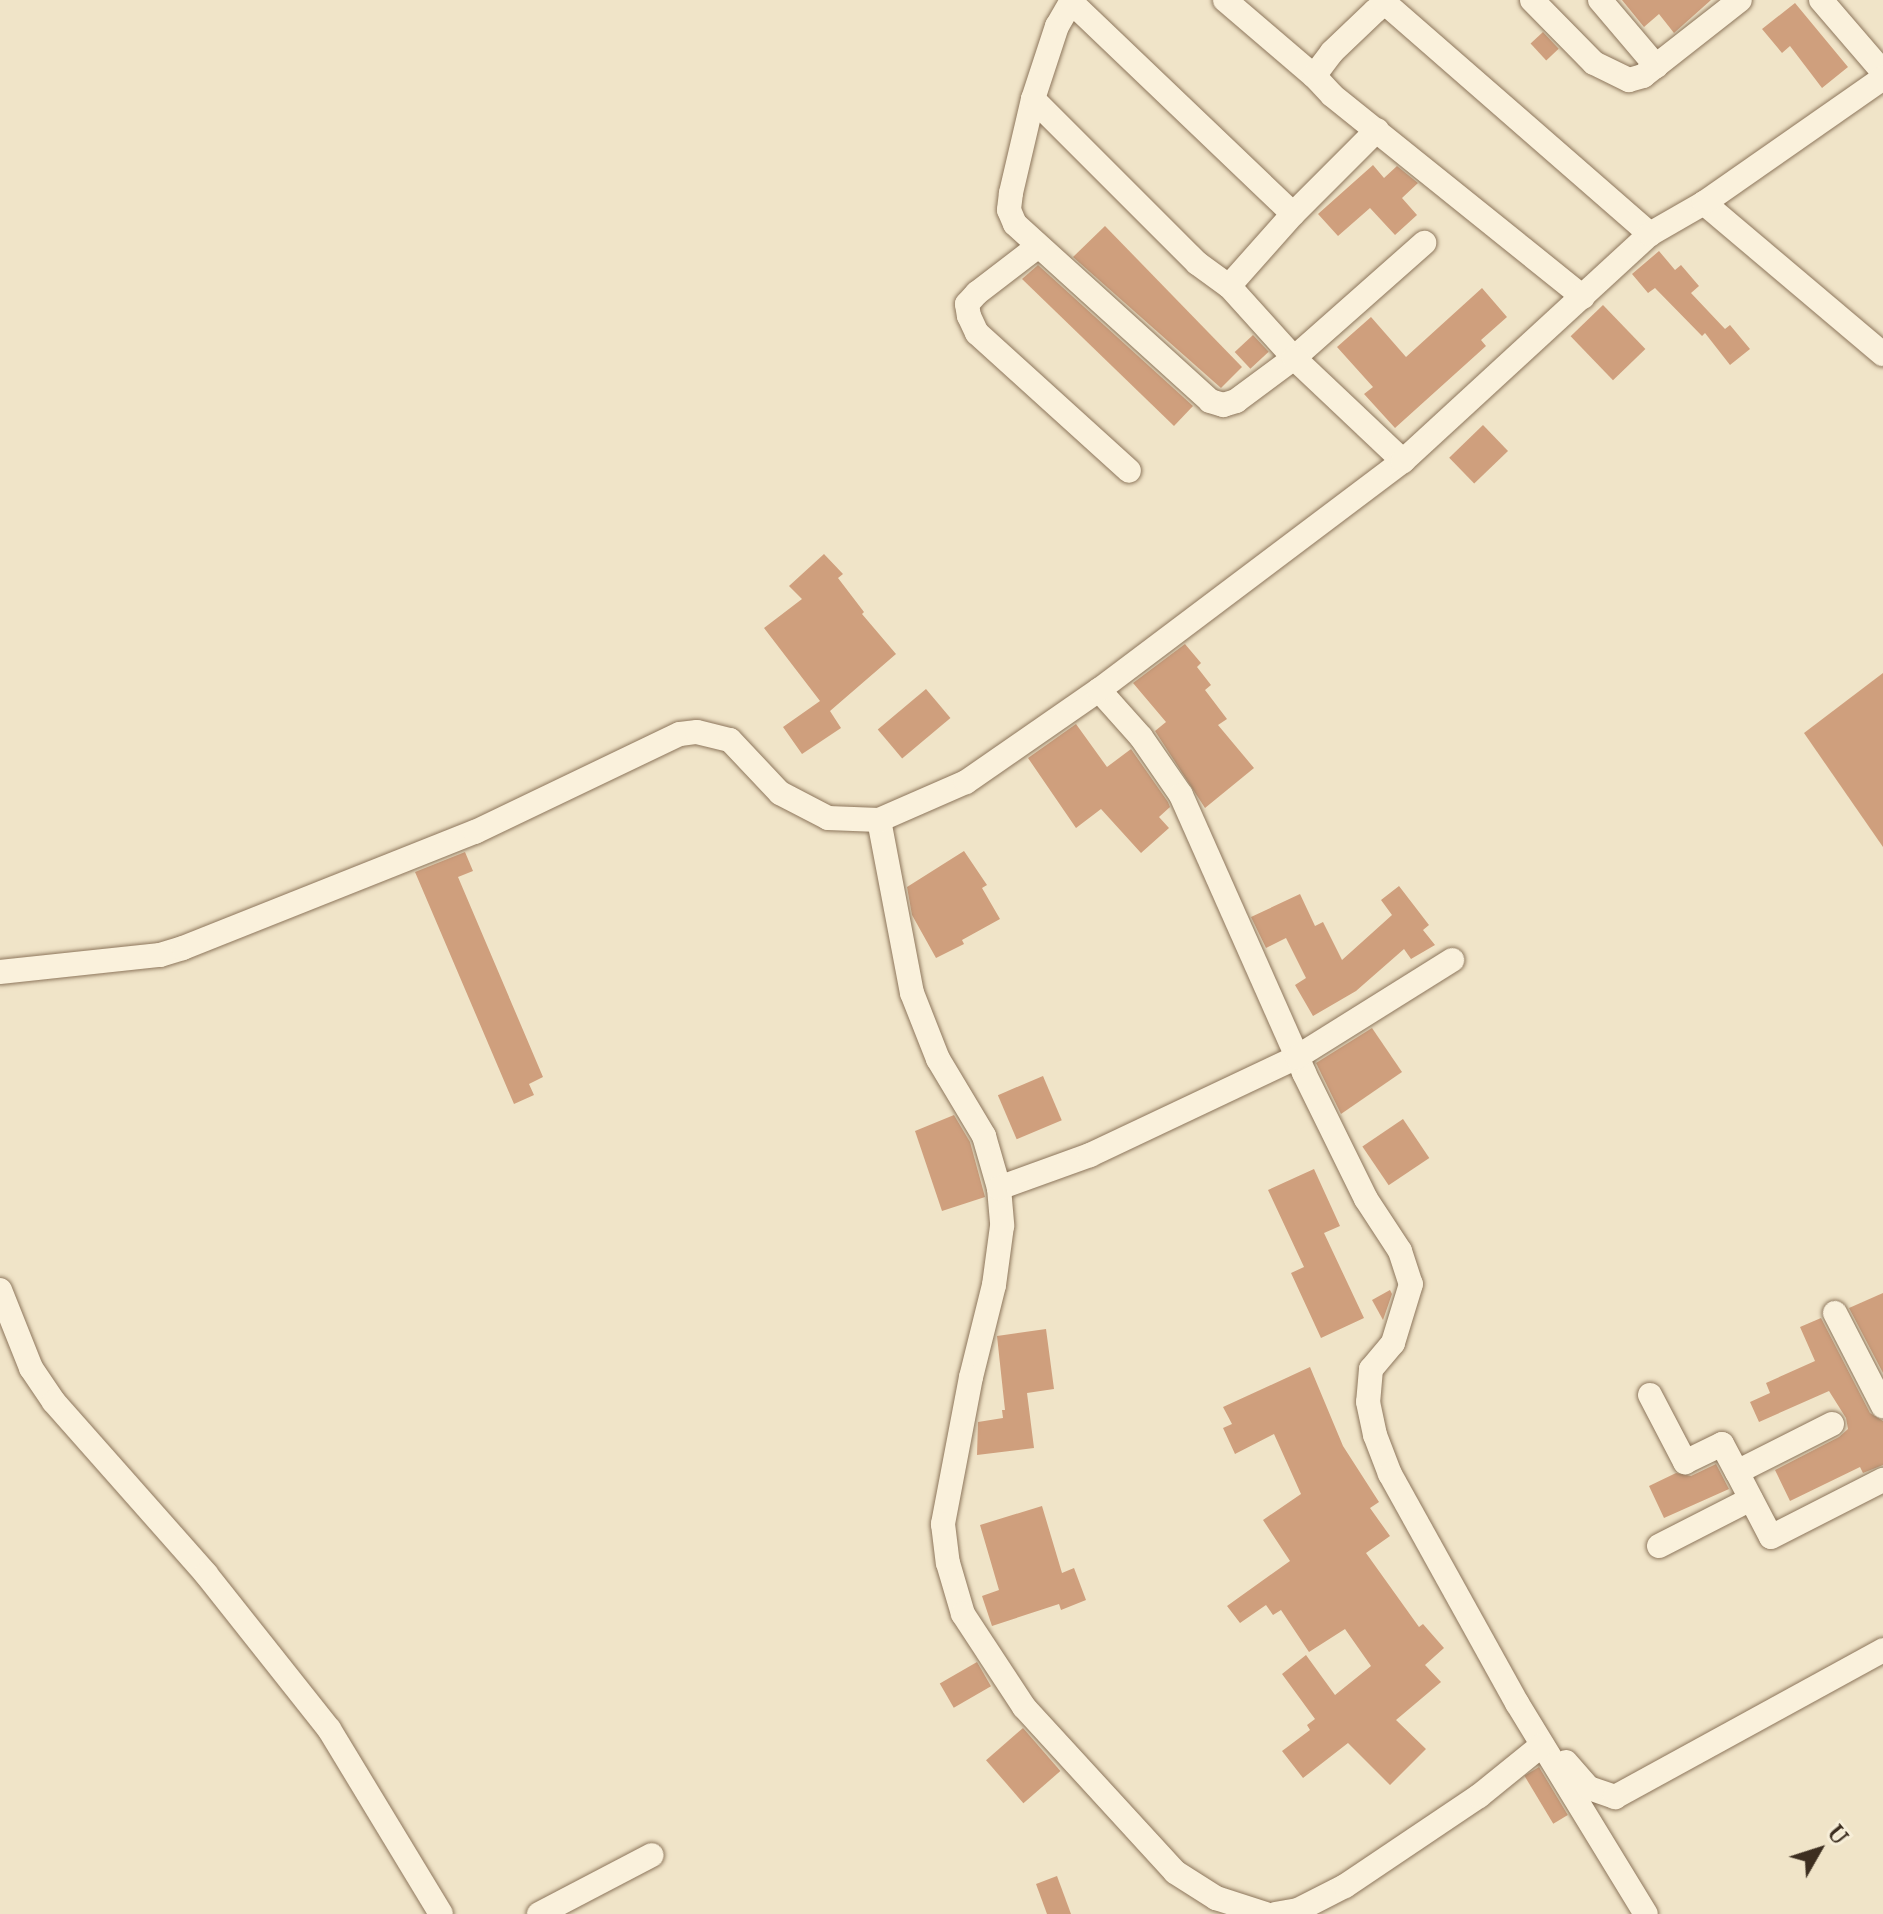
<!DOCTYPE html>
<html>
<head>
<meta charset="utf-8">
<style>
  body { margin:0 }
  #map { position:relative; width:1883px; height:1914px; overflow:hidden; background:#f0e4c8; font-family:Merriweather,serif }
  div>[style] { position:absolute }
  .building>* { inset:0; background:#cf9f7d; transform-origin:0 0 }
  .roads { filter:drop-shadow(0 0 2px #8d765c) drop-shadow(0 0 2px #8d765c) }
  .street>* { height:24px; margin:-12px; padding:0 12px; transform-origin:12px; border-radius:12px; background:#faf1dc }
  span { translate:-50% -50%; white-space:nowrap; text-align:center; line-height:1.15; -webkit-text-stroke:7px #f7eed8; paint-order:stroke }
  .north { position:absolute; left:1779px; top:1810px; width:80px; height:80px; -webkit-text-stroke:6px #f7eed8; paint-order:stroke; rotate:51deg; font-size:22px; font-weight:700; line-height:32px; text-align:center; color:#3d2e20 }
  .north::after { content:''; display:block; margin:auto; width:28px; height:36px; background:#3d2e20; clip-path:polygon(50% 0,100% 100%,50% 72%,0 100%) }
</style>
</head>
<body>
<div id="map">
  <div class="building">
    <i style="clip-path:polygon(1622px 0,1711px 0,1674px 33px,1659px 14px,1644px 27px)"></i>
    <i style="clip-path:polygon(1795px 3px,1848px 67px,1822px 88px,1790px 46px,1782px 53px,1762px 29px)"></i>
    <i style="left:1543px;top:32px;width:23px;height:17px;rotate:47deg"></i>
    <i style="clip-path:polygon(1373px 165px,1384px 178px,1397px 166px,1418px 183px,1402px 198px,1417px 215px,1395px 235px,1370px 208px,1338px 236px,1318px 214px)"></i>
    <i style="clip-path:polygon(1105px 226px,1242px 367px,1221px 388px,1073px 257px)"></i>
    <i style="clip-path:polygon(1659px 251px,1675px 270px,1681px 265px,1699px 286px,1691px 293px,1725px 329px,1730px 325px,1750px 349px,1730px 365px,1705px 333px,1702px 336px,1655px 288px,1648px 293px,1632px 274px)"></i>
    <i style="clip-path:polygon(1038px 265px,1193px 406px,1174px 426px,1022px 279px)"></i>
    <i style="clip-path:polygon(1482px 288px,1507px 317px,1481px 340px,1486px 346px,1395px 428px,1364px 394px,1373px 387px,1337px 347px,1371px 317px,1406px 357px)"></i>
    <i style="left:1603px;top:305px;width:61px;height:45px;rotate:46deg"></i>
    <i style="left:1253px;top:335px;width:23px;height:25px;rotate:47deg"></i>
    <i style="left:1483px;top:425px;width:36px;height:47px;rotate:46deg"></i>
    <i style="clip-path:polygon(824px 554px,843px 574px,838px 578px,864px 612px,862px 614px,896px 654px,830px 711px,841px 728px,802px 754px,783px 727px,820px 701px,764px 628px,802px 599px,789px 586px)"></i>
    <i style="clip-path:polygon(1185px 644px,1201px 663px,1197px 667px,1211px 685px,1205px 690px,1227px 719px,1218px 725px,1254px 768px,1205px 808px,1155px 731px,1166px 722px,1133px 683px)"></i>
    <i style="clip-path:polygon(1883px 673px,1883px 847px,1804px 733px)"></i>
    <i style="left:926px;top:689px;width:38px;height:63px;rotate:50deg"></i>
    <i style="clip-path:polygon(1076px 724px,1107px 767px,1131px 749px,1168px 802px,1170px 807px,1159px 817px,1169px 828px,1141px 853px,1101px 809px,1076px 828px,1028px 758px)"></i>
    <i style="clip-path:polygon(964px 851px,987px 885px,982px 888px,1000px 919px,962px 940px,964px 944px,936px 958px,912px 915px,907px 887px)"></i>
    <i style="clip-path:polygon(465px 852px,473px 871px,458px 877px,543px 1077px,529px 1084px,534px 1095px,514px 1104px,415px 872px)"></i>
    <i style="clip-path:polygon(1399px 886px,1429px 925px,1423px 930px,1435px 945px,1411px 959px,1404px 949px,1356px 991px,1313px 1016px,1295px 985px,1306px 978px,1286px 938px,1266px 948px,1251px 917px,1300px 894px,1315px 926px,1323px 922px,1342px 960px,1392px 915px,1381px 900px)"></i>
    <i style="clip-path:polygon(1372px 1028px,1402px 1072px,1341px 1114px,1316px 1063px)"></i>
    <i style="left:1043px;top:1076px;width:48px;height:49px;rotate:67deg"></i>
    <i style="clip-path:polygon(954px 1115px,970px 1142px,985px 1197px,942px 1211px,915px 1131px)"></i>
    <i style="left:1403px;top:1119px;width:47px;height:49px;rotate:56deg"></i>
    <i style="clip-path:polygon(1314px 1169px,1340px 1226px,1324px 1233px,1364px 1318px,1321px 1338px,1291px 1273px,1304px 1267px,1268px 1190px)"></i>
    <i style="clip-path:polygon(1390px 1290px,1392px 1294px,1383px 1320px,1372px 1300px)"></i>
    <i style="clip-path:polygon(1883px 1293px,1883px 1373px,1849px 1308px)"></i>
    <i style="clip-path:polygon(1821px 1318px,1870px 1413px,1883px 1421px,1883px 1465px,1863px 1473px,1860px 1467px,1790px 1501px,1775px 1470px,1839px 1437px,1848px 1429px,1846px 1418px,1829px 1391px,1759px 1422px,1750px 1402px,1770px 1393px,1766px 1383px,1815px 1361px,1800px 1327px)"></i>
    <i style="clip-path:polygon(1046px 1329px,1054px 1389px,1027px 1393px,1034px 1448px,977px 1455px,978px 1422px,1003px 1418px,1002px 1410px,1005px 1410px,997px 1336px)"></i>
    <i style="clip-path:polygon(1310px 1367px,1343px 1446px,1379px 1502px,1370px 1508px,1390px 1536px,1366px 1553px,1419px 1627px,1423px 1624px,1444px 1648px,1425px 1665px,1441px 1682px,1396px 1720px,1426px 1749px,1390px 1785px,1348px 1743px,1303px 1778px,1282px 1751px,1310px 1730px,1307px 1725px,1315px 1719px,1282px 1674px,1306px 1655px,1335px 1695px,1371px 1666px,1345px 1629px,1309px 1652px,1281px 1610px,1273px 1615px,1266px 1605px,1240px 1623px,1227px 1606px,1290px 1561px,1263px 1520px,1301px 1494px,1274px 1434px,1235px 1454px,1223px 1428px,1232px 1424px,1223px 1407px)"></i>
    <i style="clip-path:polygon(1716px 1464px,1729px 1489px,1664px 1518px,1649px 1486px,1676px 1473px,1691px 1476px)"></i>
    <i style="clip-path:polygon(1042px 1506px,1062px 1573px,1074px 1568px,1086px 1600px,1061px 1610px,1059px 1604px,992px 1626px,982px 1596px,999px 1590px,980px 1525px)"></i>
    <i style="left:977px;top:1662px;width:28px;height:43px;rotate:60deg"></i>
    <i style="left:1023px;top:1728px;width:57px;height:49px;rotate:49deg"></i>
    <i style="left:1539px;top:1767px;width:56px;height:17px;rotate:59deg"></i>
    <i style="clip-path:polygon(1057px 1876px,1071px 1914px,1047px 1914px,1036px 1884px)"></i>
  </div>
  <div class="roads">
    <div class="street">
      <i style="left:1225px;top:0;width:117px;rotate:40.5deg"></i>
      <i style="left:1532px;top:0;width:88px;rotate:45.5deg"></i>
      <i style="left:1594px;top:63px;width:39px;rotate:26deg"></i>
      <i style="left:1629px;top:80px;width:15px;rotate:-16deg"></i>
      <i style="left:1643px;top:76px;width:123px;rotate:-38.1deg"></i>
      <i style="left:1600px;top:0;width:87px;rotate:49.7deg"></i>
      <i style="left:1821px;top:0;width:95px;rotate:49.3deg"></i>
      <i style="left:1033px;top:99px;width:97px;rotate:103.2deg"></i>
      <i style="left:1011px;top:193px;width:17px;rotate:97deg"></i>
      <i style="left:1009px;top:210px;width:15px;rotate:67deg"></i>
      <i style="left:1015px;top:224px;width:263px;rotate:42.2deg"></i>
      <i style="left:1210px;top:401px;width:14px;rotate:17deg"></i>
      <i style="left:1223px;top:405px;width:14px;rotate:-17deg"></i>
      <i style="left:1236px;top:401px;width:72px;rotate:-36.6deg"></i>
      <i style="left:1294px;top:358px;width:174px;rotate:-41.5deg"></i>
      <i style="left:1377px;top:130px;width:119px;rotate:135deg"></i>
      <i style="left:1293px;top:214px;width:307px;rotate:-136.3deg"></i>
      <i style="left:1071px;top:2px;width:28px;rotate:120deg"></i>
      <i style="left:1057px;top:26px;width:77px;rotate:108.2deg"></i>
      <i style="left:1033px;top:99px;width:232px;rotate:45deg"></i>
      <i style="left:1197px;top:263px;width:39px;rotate:36deg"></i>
      <i style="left:1229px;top:286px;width:97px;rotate:47.9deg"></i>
      <i style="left:1294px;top:358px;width:150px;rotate:43.4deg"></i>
      <i style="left:1704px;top:203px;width:234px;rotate:40.2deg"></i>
      <i style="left:1037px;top:247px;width:76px;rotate:142.5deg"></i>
      <i style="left:977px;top:293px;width:15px;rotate:132deg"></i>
      <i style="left:967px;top:304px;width:12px;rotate:81deg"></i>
      <i style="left:969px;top:316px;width:19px;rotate:65deg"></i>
      <i style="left:977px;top:333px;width:205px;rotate:42.2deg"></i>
      <i style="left:1229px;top:286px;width:96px;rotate:-48.4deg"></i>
      <i style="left:1583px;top:297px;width:322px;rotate:-141.2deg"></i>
      <i style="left:1332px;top:95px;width:26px;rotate:-133deg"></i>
      <i style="left:1314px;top:76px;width:30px;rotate:-53deg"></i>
      <i style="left:1332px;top:52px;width:59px;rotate:-43.6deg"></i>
      <i style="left:1375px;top:11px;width:13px;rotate:-39deg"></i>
      <i style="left:1385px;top:3px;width:352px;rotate:41.1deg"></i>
      <i style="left:1099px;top:690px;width:63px;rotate:48.2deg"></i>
      <i style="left:1141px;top:737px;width:70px;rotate:55.4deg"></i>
      <i style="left:1181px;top:795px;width:304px;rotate:66.1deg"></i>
      <i style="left:1304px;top:1073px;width:140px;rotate:63.8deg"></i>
      <i style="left:1366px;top:1199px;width:62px;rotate:56.8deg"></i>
      <i style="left:1400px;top:1251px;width:35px;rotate:72deg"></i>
      <i style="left:1411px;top:1284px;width:62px;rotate:107deg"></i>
      <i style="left:1393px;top:1343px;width:34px;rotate:130deg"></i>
      <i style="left:1371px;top:1369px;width:33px;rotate:95deg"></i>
      <i style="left:1368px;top:1402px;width:34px;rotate:78deg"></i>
      <i style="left:1375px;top:1435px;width:42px;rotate:69deg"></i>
      <i style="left:1390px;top:1474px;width:262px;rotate:61deg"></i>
      <i style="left:1517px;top:1703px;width:247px;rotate:58.6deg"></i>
      <i style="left:879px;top:820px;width:176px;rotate:79.2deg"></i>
      <i style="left:912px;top:993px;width:71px;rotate:68.5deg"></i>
      <i style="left:938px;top:1059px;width:90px;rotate:59.1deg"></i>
      <i style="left:984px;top:1136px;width:54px;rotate:73.9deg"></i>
      <i style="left:999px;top:1188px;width:38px;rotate:85deg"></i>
      <i style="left:1002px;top:1226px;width:60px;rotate:97.7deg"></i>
      <i style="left:994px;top:1285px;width:95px;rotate:104deg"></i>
      <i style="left:971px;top:1377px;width:150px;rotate:100.8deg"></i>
      <i style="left:943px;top:1524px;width:39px;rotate:83deg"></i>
      <i style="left:948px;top:1563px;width:53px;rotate:73.6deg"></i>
      <i style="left:963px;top:1614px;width:111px;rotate:56.7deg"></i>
      <i style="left:1024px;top:1707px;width:224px;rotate:47.5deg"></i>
      <i style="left:1175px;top:1872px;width:49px;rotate:32.4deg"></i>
      <i style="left:1216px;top:1898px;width:52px;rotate:17.7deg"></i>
      <i style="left:0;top:972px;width:161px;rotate:-6.1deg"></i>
      <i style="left:160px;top:955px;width:24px;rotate:-17deg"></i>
      <i style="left:183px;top:948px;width:314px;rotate:-21.7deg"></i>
      <i style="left:475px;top:832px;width:227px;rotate:-25.6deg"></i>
      <i style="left:680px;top:734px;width:17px;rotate:-7deg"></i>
      <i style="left:697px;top:732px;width:34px;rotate:14deg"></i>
      <i style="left:730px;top:740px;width:73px;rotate:46.7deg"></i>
      <i style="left:780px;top:793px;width:54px;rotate:27.5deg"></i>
      <i style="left:828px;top:818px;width:51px;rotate:2.2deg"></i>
      <i style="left:879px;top:820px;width:95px;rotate:-23.6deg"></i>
      <i style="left:966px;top:782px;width:162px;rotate:-34.7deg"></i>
      <i style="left:1099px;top:690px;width:381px;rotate:-37deg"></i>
      <i style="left:1403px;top:461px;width:335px;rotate:-42.6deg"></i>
      <i style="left:1650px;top:234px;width:62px;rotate:-29.9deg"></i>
      <i style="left:1704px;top:203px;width:218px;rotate:-34.9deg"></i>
      <i style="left:999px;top:1188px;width:97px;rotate:-19.9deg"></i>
      <i style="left:1090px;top:1155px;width:229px;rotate:-25.3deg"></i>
      <i style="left:1297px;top:1057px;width:183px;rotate:-32deg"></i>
      <i style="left:0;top:1290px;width:84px;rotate:68.3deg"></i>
      <i style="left:31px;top:1368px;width:41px;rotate:55.9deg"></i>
      <i style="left:54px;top:1402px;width:230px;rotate:48.5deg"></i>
      <i style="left:206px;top:1574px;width:198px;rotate:51.6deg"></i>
      <i style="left:329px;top:1729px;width:216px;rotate:58.8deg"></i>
      <i style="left:1835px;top:1313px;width:105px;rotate:62.7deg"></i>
      <i style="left:1650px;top:1395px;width:76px;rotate:62.4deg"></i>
      <i style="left:1685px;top:1462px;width:41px;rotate:-25.9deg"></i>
      <i style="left:1722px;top:1444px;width:32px;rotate:62deg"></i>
      <i style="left:1832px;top:1424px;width:106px;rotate:153.2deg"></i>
      <i style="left:1737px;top:1472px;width:73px;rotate:62.4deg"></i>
      <i style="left:1771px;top:1537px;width:126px;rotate:-27deg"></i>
      <i style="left:1659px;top:1546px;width:103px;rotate:-27.1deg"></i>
      <i style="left:1566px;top:1762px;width:35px;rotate:49deg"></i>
      <i style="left:1589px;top:1788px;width:28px;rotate:19deg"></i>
      <i style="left:1615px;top:1797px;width:306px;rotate:-28.7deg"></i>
      <i style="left:539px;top:1914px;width:127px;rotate:-27.6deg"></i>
      <i style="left:1275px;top:1914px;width:23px;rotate:-10deg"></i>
      <i style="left:1298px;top:1910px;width:53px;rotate:-27.1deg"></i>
      <i style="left:1345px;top:1886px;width:161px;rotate:-33.9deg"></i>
      <i style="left:1479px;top:1796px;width:81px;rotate:-39deg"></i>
    </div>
  </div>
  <div class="north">U</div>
</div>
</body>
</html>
